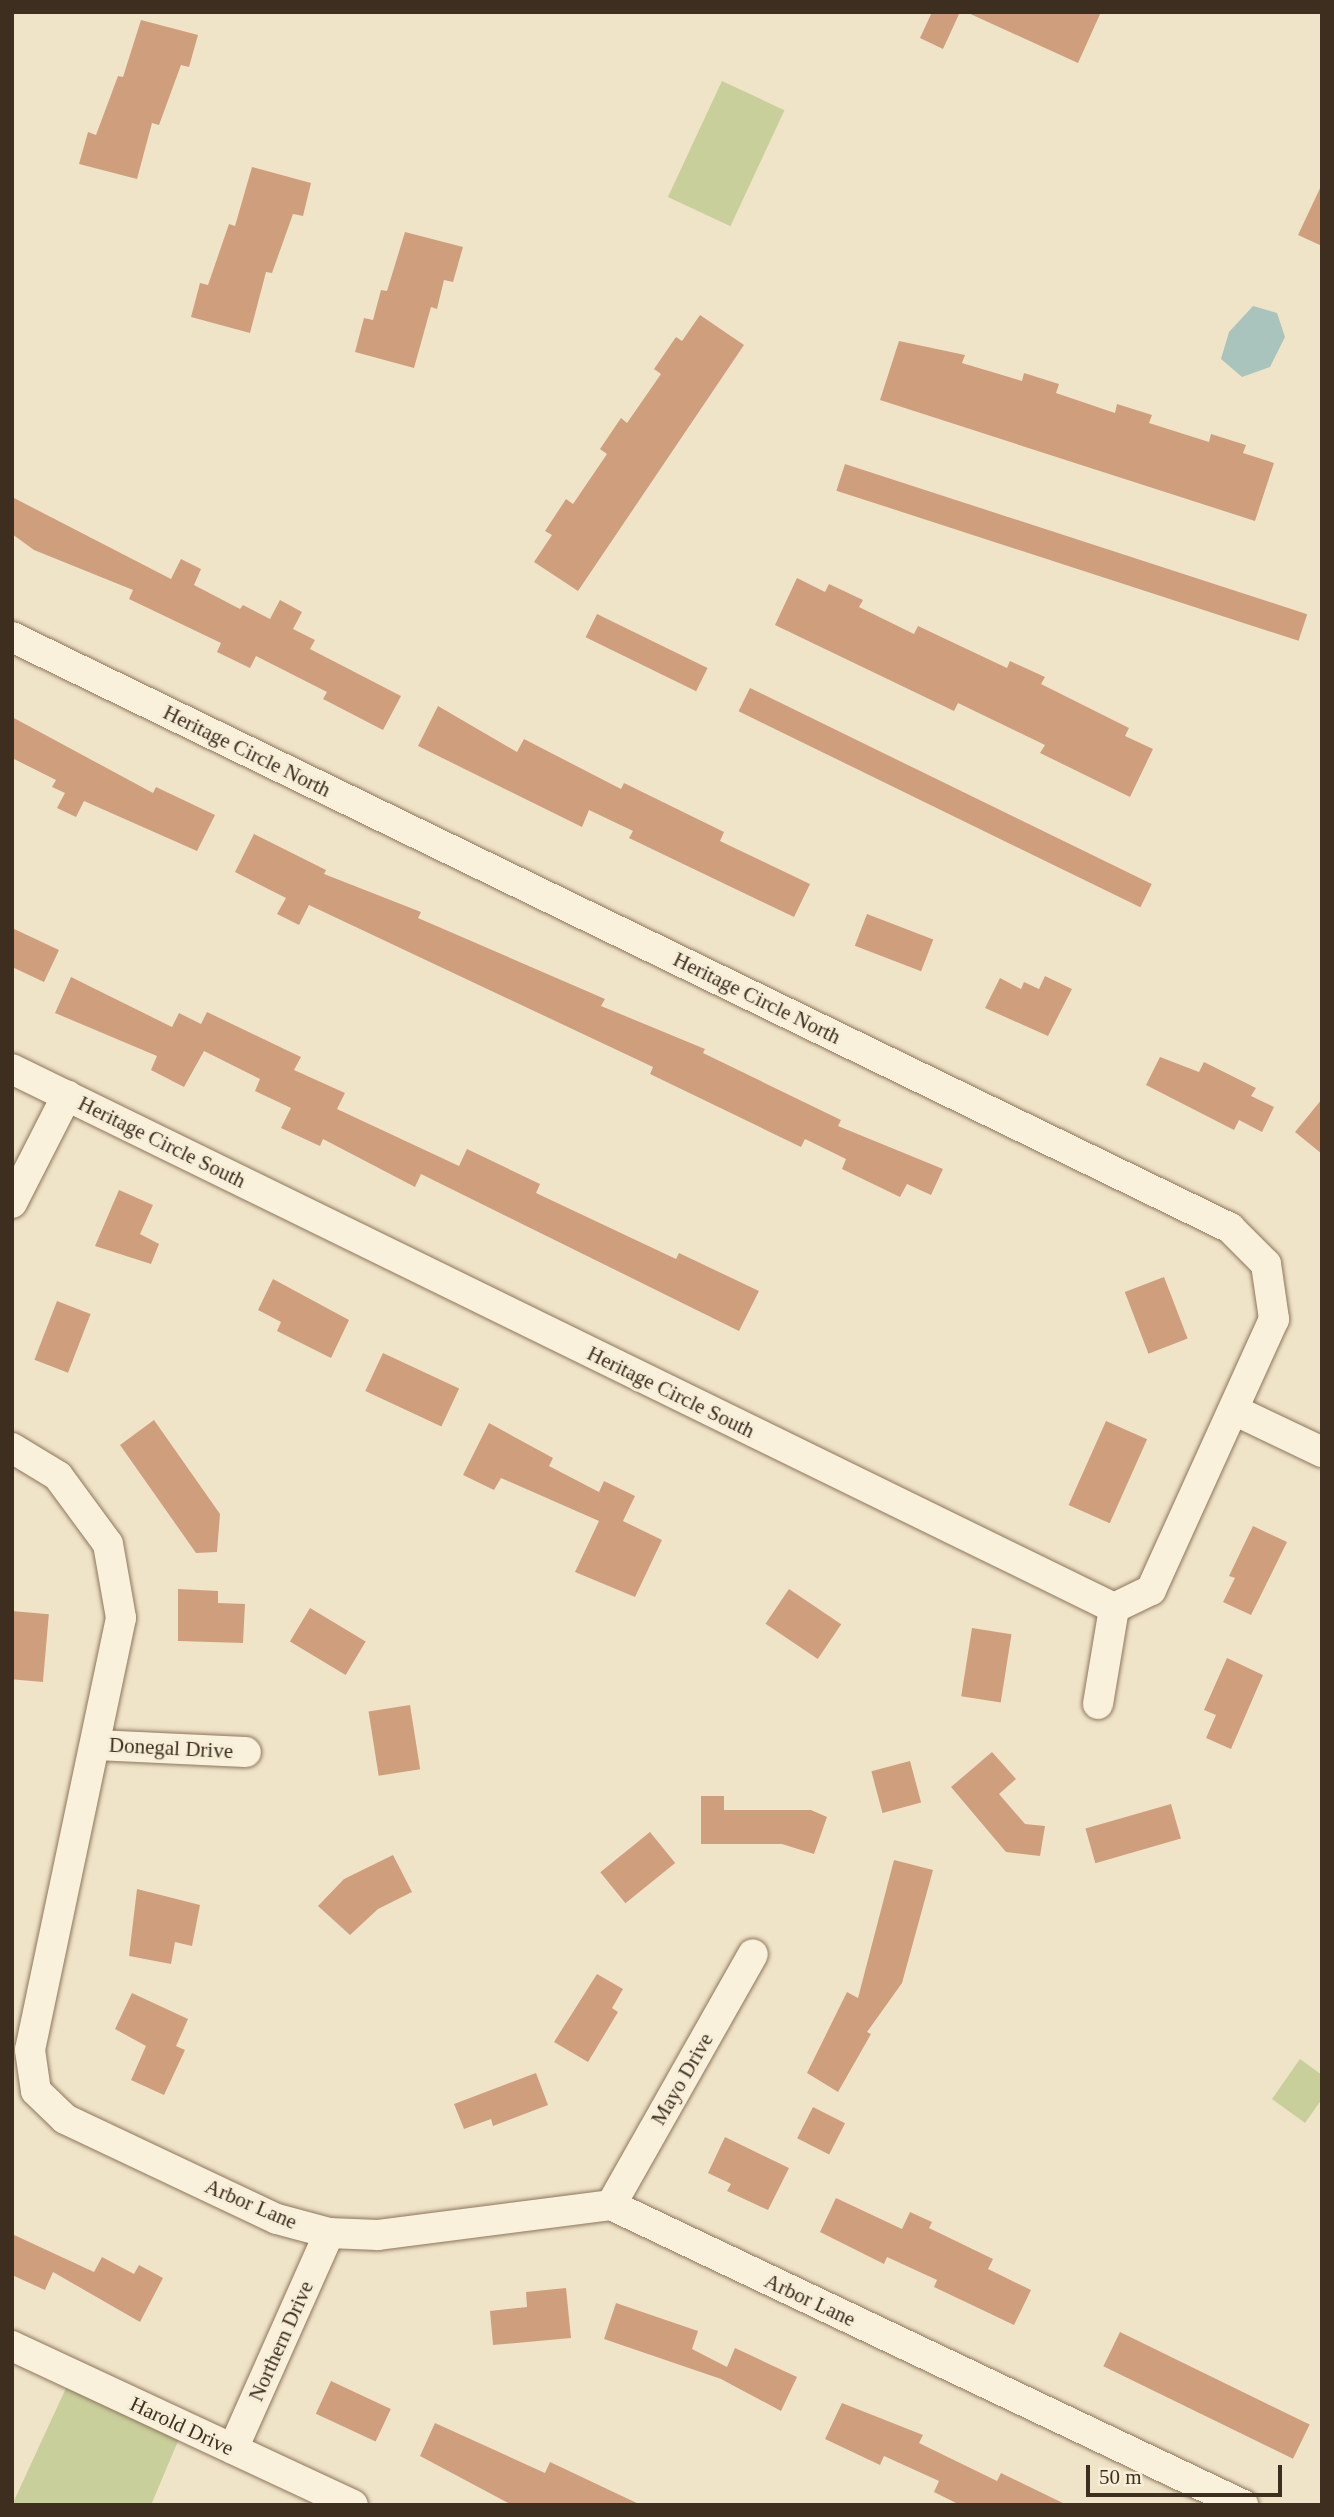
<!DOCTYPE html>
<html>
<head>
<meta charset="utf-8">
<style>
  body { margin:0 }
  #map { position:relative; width:1334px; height:2517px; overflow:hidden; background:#f0e4c8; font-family:"Times New Roman",serif }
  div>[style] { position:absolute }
  .green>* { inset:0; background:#c9cf9b; transform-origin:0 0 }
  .water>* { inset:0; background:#a9c4bc }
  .building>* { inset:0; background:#cf9f7d; transform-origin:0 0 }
  .roads { filter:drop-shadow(0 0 2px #8d765c) drop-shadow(0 0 2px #8d765c) }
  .street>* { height:30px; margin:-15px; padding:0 15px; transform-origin:15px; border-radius:15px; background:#faf1dc }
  span { translate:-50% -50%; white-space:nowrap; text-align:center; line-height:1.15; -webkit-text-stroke:6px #f7eed8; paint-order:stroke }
  .street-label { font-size:21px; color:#3d2e20 }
  .frame { position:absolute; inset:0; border:14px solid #3d2e20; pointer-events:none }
  .scale { position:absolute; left:1086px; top:2465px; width:196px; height:32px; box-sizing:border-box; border:4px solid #3d2e20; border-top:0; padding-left:9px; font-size:21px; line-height:24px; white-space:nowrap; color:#3d2e20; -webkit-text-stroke:5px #f7eed8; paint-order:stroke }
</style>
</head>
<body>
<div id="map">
  <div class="green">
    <i style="left:722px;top:81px;width:69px;height:128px;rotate:25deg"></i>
    <i style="clip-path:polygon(1300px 2059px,1322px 2075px,1322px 2099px,1305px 2123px,1272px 2099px)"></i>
    <i style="clip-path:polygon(72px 2375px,184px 2427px,151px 2505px,12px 2505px)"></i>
  </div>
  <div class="water">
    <i style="clip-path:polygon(1253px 306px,1277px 313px,1285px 337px,1270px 367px,1242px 377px,1221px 359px,1229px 332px)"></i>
  </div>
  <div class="building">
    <i style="clip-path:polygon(932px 12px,960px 12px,943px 49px,920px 38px)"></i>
    <i style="clip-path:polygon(966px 12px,1101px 12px,1078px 63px)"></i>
    <i style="clip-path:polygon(141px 20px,198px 35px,189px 67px,181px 65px,159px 125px,152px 123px,137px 179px,79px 164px,88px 132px,96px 135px,118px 76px,123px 77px)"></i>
    <i style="clip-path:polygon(252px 167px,311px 183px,303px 216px,293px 214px,272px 273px,266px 272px,250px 333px,191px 317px,200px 283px,208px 285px,229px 224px,235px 226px)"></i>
    <i style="clip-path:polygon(1322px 184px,1322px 246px,1298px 235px)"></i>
    <i style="clip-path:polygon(405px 232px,463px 247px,453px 282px,444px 280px,437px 309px,431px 307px,414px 368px,355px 352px,364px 318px,373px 320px,381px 290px,387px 291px)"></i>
    <i style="clip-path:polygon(700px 315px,744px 345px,578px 591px,534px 562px,552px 535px,545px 531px,566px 499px,573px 504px,607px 454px,600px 449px,621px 418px,627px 423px,661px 374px,654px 369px,676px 337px,682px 341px)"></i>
    <i style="clip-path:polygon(899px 341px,965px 355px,962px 363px,1022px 381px,1024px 373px,1059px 384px,1056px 393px,1115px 413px,1117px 404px,1152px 415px,1149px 423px,1209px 442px,1211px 434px,1246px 445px,1243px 453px,1274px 463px,1255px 521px,880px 400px)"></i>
    <i style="left:845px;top:464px;width:486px;height:28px;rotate:18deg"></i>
    <i style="clip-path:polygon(12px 497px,171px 579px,181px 559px,201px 569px,194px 585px,240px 609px,243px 605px,270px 619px,280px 600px,302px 612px,293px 629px,315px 640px,310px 649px,401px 696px,383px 730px,323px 699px,327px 692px,256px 656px,250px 668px,217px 652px,221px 643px,129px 599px,133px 590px,34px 550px,12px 534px)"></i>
    <i style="clip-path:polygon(797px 578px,825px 592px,829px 584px,863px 600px,859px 607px,914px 634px,918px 626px,1007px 668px,1010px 661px,1045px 677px,1041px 684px,1129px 728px,1125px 736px,1153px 749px,1130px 797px,1040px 753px,1045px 745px,958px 703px,954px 711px,775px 625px)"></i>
    <i style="left:597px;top:614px;width:123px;height:26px;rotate:26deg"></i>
    <i style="left:750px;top:688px;width:447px;height:26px;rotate:26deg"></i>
    <i style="clip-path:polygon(438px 706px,517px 752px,524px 739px,621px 789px,624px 783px,724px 832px,720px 841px,810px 884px,794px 917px,629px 838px,633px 831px,589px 810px,582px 827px,418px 746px)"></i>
    <i style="clip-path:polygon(12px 717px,153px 793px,156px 787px,215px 815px,197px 851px,84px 801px,76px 817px,57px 808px,65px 793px,52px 787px,56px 780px,12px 758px)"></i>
    <i style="clip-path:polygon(254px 834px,326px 870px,324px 874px,421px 912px,418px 918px,605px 999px,601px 1006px,705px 1049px,703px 1053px,841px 1120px,838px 1126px,943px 1169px,931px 1195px,907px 1184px,900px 1197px,842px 1169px,846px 1159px,805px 1139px,801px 1147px,650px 1074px,653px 1067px,309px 905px,299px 925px,277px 914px,286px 898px,235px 872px)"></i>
    <i style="left:867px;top:914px;width:71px;height:34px;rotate:21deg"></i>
    <i style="clip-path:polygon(12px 928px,59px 950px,44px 982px,12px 967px)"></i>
    <i style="clip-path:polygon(1045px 976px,1072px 989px,1048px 1036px,985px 1008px,1000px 978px,1021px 989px,1024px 982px,1039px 989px)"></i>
    <i style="clip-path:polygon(71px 977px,172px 1027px,179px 1013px,201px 1024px,207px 1012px,301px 1057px,294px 1070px,345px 1093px,337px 1109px,459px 1166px,467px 1149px,540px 1184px,536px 1193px,676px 1259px,679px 1253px,759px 1291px,739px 1331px,421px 1174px,415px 1187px,323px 1139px,320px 1146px,281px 1128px,291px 1108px,255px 1091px,260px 1079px,204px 1051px,184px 1087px,151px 1070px,157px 1056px,55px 1013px)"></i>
    <i style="clip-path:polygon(1160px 1057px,1199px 1072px,1204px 1062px,1256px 1088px,1251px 1096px,1274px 1107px,1262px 1132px,1239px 1120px,1234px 1130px,1146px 1085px)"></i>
    <i style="clip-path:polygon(1322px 1099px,1322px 1154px,1295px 1132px)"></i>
    <i style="clip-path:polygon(119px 1190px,153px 1205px,140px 1234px,159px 1244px,151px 1264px,95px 1246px)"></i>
    <i style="left:1164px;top:1277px;width:66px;height:42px;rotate:69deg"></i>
    <i style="clip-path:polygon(273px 1279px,349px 1320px,331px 1358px,277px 1331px,281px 1322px,258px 1310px)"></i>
    <i style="left:57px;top:1301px;width:36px;height:63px;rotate:21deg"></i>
    <i style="left:383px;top:1353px;width:84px;height:42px;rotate:25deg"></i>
    <i style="clip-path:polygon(154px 1420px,220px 1514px,217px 1552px,196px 1553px,120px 1445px)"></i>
    <i style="left:1106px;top:1421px;width:45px;height:92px;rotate:24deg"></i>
    <i style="clip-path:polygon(489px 1423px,553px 1458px,549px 1466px,599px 1492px,604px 1481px,635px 1496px,623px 1521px,662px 1540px,635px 1597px,575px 1572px,599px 1521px,501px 1478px,494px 1490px,463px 1475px)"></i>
    <i style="clip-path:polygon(1253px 1526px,1287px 1542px,1251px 1615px,1223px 1602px,1235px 1578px,1229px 1576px)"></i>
    <i style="clip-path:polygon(178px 1589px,218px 1591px,218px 1603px,245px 1604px,243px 1643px,178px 1641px)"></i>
    <i style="left:789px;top:1589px;width:63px;height:42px;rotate:34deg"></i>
    <i style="left:310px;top:1608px;width:65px;height:39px;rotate:31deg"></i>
    <i style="left:12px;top:1611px;width:37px;height:68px;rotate:5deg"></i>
    <i style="left:972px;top:1628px;width:40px;height:69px;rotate:9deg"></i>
    <i style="clip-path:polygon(1227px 1658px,1263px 1675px,1231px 1749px,1206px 1738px,1216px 1715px,1204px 1710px)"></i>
    <i style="left:410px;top:1705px;width:65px;height:42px;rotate:81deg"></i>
    <i style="clip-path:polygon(992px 1752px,1016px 1779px,999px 1794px,1025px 1824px,1045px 1826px,1040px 1856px,1006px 1852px,951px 1787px)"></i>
    <i style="left:910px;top:1761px;width:43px;height:40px;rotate:75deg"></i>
    <i style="clip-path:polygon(701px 1796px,724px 1796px,724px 1810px,811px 1810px,827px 1817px,814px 1854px,782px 1844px,701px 1844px)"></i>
    <i style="left:1171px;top:1804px;width:36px;height:89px;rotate:74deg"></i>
    <i style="left:650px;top:1832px;width:40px;height:64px;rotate:51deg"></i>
    <i style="clip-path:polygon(393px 1855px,412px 1892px,378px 1909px,350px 1935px,318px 1906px,344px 1879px)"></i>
    <i style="clip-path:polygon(894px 1860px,933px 1870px,902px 1983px,867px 2032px,871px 2034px,838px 2092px,807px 2073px,847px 1992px,858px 1998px)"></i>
    <i style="clip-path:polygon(137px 1889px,200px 1905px,192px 1946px,175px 1942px,171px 1964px,129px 1956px)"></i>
    <i style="clip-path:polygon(597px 1974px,623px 1989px,612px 2008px,618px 2012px,588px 2062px,554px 2042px)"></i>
    <i style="clip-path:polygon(132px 1993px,188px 2019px,176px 2046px,185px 2050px,164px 2095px,131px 2080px,146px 2046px,115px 2029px)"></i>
    <i style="clip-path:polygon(536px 2073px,548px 2105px,493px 2126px,491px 2119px,464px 2129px,454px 2104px)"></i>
    <i style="left:813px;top:2107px;width:36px;height:35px;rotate:27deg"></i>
    <i style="clip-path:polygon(725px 2137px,789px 2168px,768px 2210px,727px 2191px,731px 2184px,708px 2173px)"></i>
    <i style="clip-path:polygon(836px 2198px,902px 2229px,910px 2212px,932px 2222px,929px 2228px,993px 2259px,988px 2269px,1031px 2290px,1014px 2325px,934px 2287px,937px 2280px,887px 2257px,884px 2264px,820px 2232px)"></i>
    <i style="clip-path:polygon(12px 2234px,94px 2272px,102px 2257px,134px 2274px,139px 2265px,163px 2278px,140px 2322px,53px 2272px,45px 2290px,12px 2275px)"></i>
    <i style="clip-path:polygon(566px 2288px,571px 2338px,493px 2345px,490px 2311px,527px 2307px,526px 2292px)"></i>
    <i style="clip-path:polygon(616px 2303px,698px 2331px,692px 2349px,727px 2367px,735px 2348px,797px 2377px,781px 2411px,721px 2379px,604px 2339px)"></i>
    <i style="left:1120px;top:2332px;width:211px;height:38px;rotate:26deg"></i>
    <i style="left:331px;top:2381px;width:66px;height:36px;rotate:25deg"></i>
    <i style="clip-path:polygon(842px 2403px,923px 2435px,919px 2443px,997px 2481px,1001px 2473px,1067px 2505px,960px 2505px,934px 2492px,939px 2481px,884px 2456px,880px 2465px,825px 2439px)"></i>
    <i style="clip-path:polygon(435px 2423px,545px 2473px,550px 2462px,641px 2505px,512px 2505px,420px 2456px)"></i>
  </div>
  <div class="roads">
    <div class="street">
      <i style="left:12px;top:637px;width:1354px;rotate:25.88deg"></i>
      <i style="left:1230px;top:1228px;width:51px;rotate:45deg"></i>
      <i style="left:1266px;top:1264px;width:56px;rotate:81.7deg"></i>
      <i style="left:1274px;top:1319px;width:298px;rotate:114.4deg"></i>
      <i style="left:1151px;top:1590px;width:41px;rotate:154.1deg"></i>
      <i style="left:1114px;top:1608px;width:1227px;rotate:-153.94deg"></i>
      <i style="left:12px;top:1203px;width:121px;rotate:-63deg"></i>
      <i style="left:1236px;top:1411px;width:95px;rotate:25.5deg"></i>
      <i style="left:12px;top:1448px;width:54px;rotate:31.3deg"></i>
      <i style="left:58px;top:1476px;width:84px;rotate:53.7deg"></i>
      <i style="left:108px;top:1544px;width:75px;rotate:80deg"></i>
      <i style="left:121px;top:1618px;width:441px;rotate:101.9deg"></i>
      <i style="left:30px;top:2050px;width:41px;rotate:81.7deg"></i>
      <i style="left:36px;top:2091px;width:40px;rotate:44deg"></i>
      <i style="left:65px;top:2119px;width:234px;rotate:25.3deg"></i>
      <i style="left:277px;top:2219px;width:54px;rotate:15.1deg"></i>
      <i style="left:329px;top:2233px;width:49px;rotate:2.3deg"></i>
      <i style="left:378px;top:2235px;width:235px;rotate:-7.3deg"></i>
      <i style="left:611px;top:2205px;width:700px;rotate:25.39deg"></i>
      <i style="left:1098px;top:1704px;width:97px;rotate:-80.5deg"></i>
      <i style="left:95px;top:1745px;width:151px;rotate:2.7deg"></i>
      <i style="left:611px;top:2205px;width:288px;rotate:-60.5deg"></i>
      <i style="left:12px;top:2346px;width:376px;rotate:25deg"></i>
      <i style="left:233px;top:2449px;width:236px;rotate:-66deg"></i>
    </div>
  </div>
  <div class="street-label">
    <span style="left:247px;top:751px;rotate:26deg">Heritage Circle North</span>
    <span style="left:757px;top:998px;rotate:26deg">Heritage Circle North</span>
    <span style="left:162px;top:1142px;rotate:26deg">Heritage Circle South</span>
    <span style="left:671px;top:1392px;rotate:26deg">Heritage Circle South</span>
    <span style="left:171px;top:1748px;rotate:3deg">Donegal Drive</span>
    <span style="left:682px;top:2079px;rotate:-60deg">Mayo Drive</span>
    <span style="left:251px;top:2204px;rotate:23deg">Arbor Lane</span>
    <span style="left:810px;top:2300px;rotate:25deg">Arbor Lane</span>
    <span style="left:281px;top:2341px;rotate:-66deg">Northern Drive</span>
    <span style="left:182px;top:2426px;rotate:25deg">Harold Drive</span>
  </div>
  <div class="frame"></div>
  <div class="scale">50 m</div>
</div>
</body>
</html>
